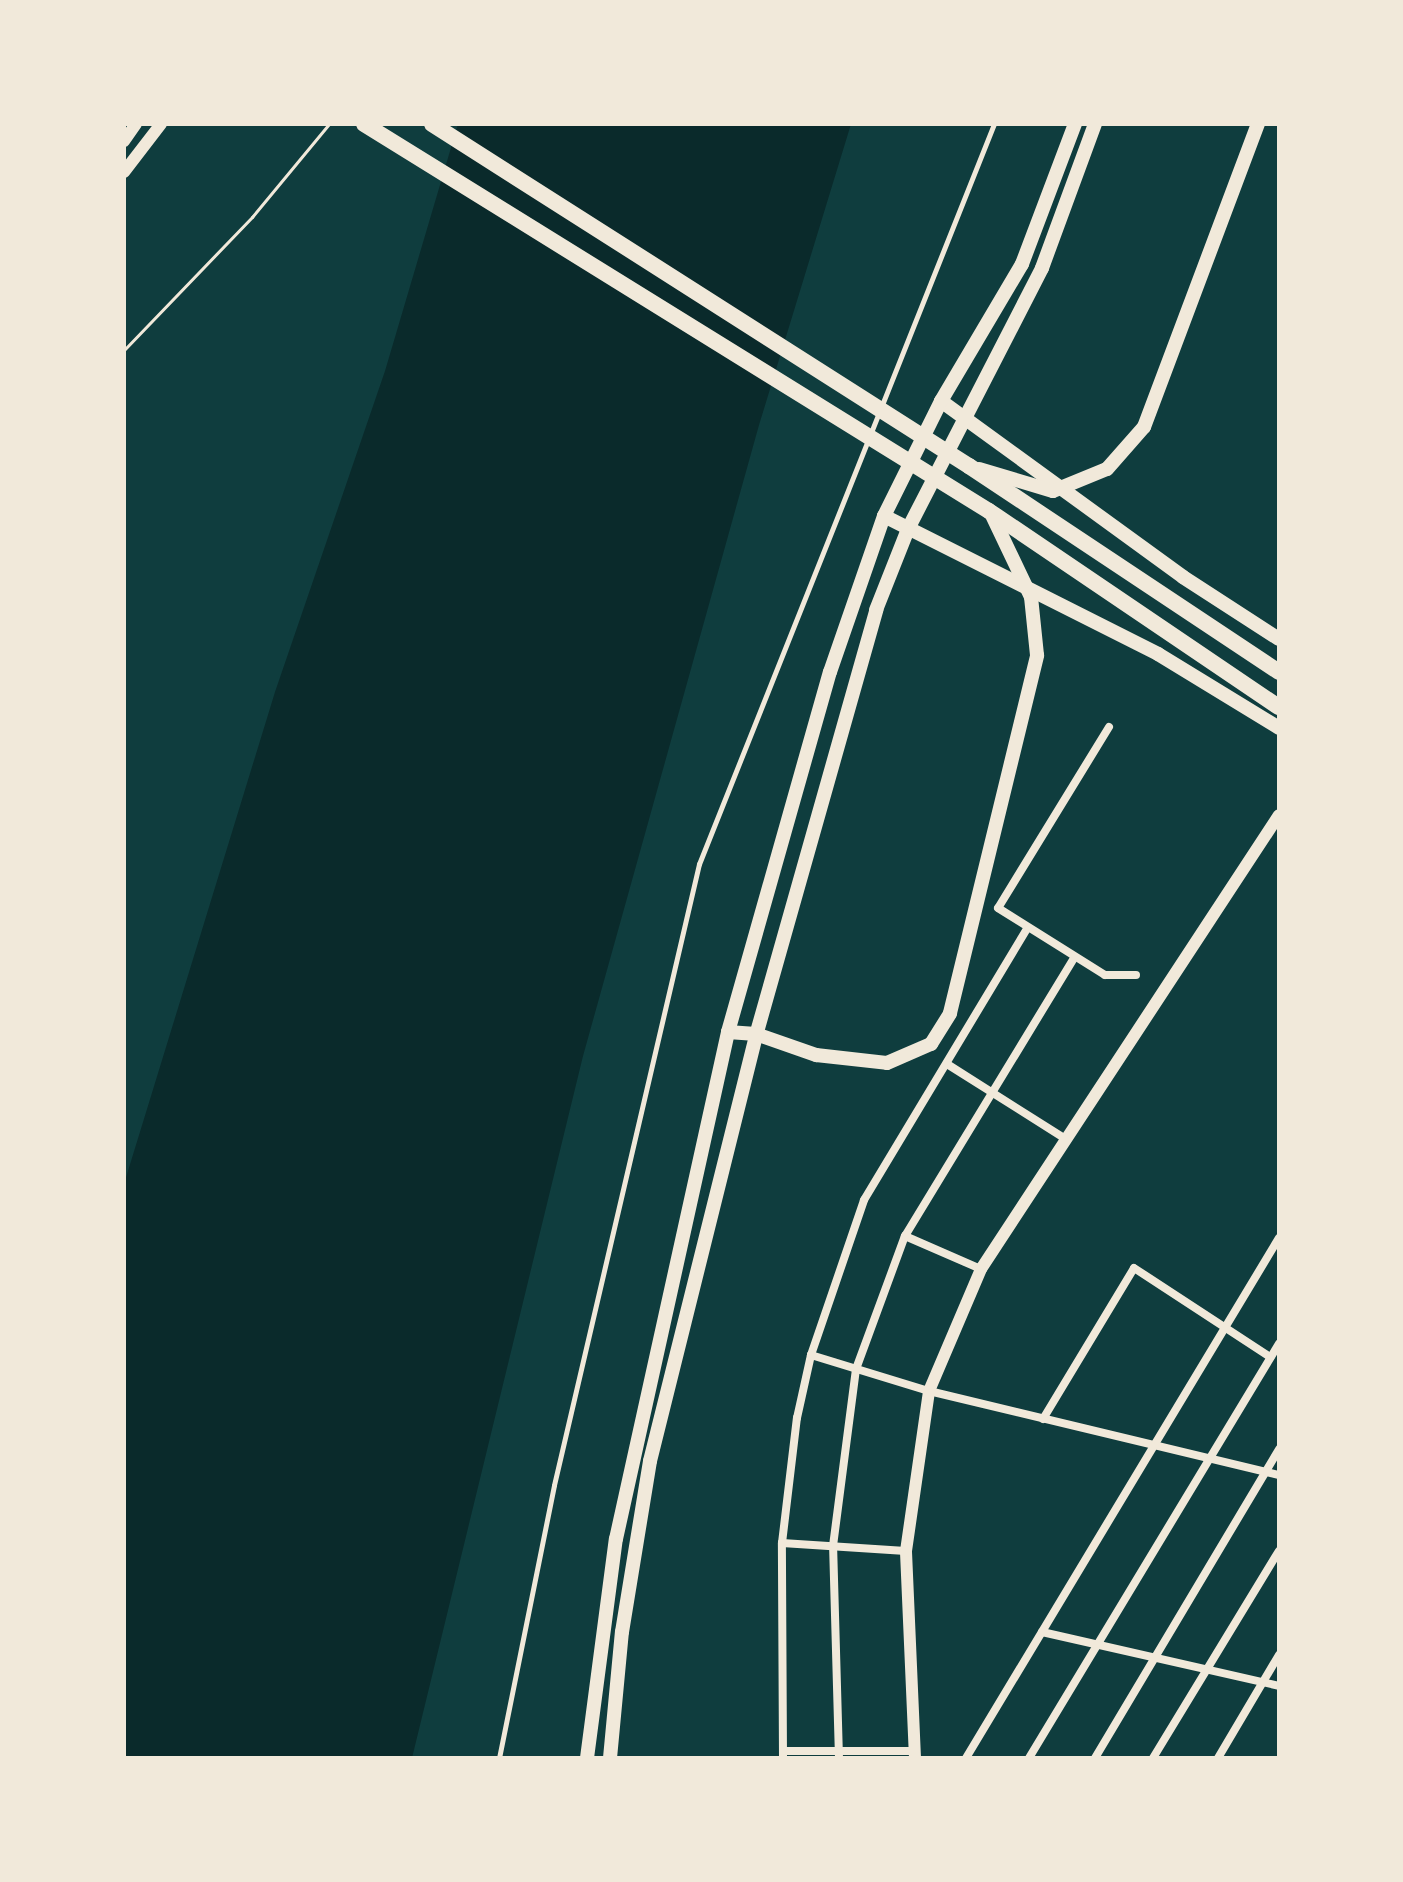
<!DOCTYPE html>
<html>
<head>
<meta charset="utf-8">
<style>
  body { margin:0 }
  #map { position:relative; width:1403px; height:1882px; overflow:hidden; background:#0f3d3e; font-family:"Fira Sans Condensed",sans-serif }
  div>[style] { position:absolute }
  .water>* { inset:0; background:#0a2a2b }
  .path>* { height:3px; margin:-1.5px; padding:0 1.5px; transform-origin:1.5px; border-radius:1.5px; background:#f1e9da }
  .service>* { height:5px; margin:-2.5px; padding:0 2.5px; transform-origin:2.5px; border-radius:2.5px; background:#f1e9da }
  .minor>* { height:8px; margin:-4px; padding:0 4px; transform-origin:4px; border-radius:4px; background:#f1e9da }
  .tertiary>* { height:12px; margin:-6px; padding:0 6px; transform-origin:6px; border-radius:6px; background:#f1e9da }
  .secondary>* { height:14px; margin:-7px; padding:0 7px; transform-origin:7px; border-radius:7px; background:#f1e9da }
  .trunk>* { height:16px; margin:-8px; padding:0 8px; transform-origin:8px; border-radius:8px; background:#f1e9da }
  span { translate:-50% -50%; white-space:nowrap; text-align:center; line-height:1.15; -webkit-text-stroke:8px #f1e9da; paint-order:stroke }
  .frame { position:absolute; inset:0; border:126px solid #f1e9da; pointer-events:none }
</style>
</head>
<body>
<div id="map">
  <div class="water">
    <i style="clip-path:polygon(458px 124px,851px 124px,759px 425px,583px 1056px,412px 1758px,124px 1758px,124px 1184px,275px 692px,385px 371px)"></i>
  </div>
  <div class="path">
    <i style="left:124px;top:350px;width:185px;rotate:-46.1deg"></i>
    <i style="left:252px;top:217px;width:121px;rotate:-50.4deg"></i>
  </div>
  <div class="service">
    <i style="left:499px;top:1758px;width:278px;rotate:-78.6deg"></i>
    <i style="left:554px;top:1485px;width:638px;rotate:-76.86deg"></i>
    <i style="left:699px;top:864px;width:797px;rotate:-68.27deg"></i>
  </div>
  <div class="minor">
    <i style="left:1109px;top:727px;width:212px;rotate:121.5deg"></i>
    <i style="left:998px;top:908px;width:126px;rotate:32.1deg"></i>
    <i style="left:1105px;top:975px;width:31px"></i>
    <i style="left:947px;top:1064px;width:142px;rotate:32.3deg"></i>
    <i style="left:905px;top:1236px;width:83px;rotate:23.5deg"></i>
    <i style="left:811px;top:1355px;width:123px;rotate:17deg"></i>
    <i style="left:929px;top:1391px;width:360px;rotate:13.5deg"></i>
    <i style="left:1043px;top:1419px;width:176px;rotate:-58.9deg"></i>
    <i style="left:1134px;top:1268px;width:163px;rotate:33.2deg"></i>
    <i style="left:782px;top:1543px;width:124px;rotate:3.7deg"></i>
    <i style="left:1042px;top:1632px;width:243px;rotate:12.8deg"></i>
    <i style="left:783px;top:1751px;width:132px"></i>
    <i style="left:783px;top:1758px;width:215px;rotate:-90.3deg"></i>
    <i style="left:782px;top:1543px;width:126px;rotate:-83.2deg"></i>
    <i style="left:797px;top:1418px;width:65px;rotate:-77.5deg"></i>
    <i style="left:811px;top:1355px;width:164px;rotate:-71.1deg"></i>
    <i style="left:864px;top:1200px;width:315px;rotate:-59deg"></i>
    <i style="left:839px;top:1758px;width:212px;rotate:-91.6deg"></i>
    <i style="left:833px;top:1546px;width:178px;rotate:-82.6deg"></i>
    <i style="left:856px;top:1369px;width:142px;rotate:-69.8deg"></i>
    <i style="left:905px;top:1236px;width:325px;rotate:-58.7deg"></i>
    <i style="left:966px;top:1758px;width:607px;rotate:-58.96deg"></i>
    <i style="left:1029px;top:1758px;width:484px;rotate:-58.9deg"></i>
    <i style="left:1095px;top:1758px;width:360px;rotate:-59.2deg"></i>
    <i style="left:1153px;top:1758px;width:242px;rotate:-58.7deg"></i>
    <i style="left:1218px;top:1758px;width:120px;rotate:-59.4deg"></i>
  </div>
  <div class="tertiary">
    <i style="left:124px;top:141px;width:21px;rotate:-55deg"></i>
    <i style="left:124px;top:172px;width:61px;rotate:-52.4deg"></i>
    <i style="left:915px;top:1758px;width:207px;rotate:-92.5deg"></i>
    <i style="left:906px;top:1551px;width:162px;rotate:-81.8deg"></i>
    <i style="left:929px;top:1391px;width:133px;rotate:-66.9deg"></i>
    <i style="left:981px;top:1269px;width:543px;rotate:-56.72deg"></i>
  </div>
  <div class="secondary">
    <i style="left:941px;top:401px;width:299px;rotate:36deg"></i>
    <i style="left:1183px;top:577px;width:114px;rotate:32.9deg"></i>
    <i style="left:979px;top:469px;width:77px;rotate:16.6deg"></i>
    <i style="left:1053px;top:491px;width:58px;rotate:-22.2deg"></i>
    <i style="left:1107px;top:469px;width:56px;rotate:-48.6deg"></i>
    <i style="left:1144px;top:427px;width:324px;rotate:-69.4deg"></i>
    <i style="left:884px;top:516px;width:307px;rotate:26.7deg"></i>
    <i style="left:1158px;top:654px;width:142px;rotate:31.4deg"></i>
    <i style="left:728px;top:1032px;width:28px;rotate:4deg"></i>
    <i style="left:756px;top:1034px;width:64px;rotate:19.3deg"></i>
    <i style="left:816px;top:1055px;width:71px;rotate:6.4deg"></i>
    <i style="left:887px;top:1063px;width:48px;rotate:-23.4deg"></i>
    <i style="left:931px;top:1044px;width:36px;rotate:-58deg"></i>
    <i style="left:950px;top:1013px;width:368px;rotate:-76.3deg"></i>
    <i style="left:1037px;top:655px;width:58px;rotate:-95.9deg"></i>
    <i style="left:1031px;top:597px;width:95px;rotate:-115.5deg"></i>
    <i style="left:587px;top:1758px;width:221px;rotate:-82.5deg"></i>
    <i style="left:616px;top:1539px;width:519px;rotate:-77.54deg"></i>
    <i style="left:728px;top:1032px;width:374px;rotate:-74.2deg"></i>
    <i style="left:830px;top:672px;width:165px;rotate:-70.9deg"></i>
    <i style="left:884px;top:516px;width:128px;rotate:-63.6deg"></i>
    <i style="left:941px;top:401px;width:159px;rotate:-59.4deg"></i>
    <i style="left:1022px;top:264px;width:150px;rotate:-69.3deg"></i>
    <i style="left:610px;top:1758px;width:127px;rotate:-84.6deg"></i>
    <i style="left:622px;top:1632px;width:173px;rotate:-80.7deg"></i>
    <i style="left:650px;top:1461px;width:435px;rotate:-76deg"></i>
    <i style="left:755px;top:1039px;width:446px;rotate:-74.2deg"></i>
    <i style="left:876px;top:610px;width:87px;rotate:-68.4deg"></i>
    <i style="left:908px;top:529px;width:293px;rotate:-62.8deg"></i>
    <i style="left:1042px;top:268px;width:153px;rotate:-69.8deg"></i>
  </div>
  <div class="trunk">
    <i style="left:364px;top:124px;width:735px;rotate:31.77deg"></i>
    <i style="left:989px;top:511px;width:350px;rotate:34.1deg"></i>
    <i style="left:432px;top:124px;width:637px;rotate:32.49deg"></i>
    <i style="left:969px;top:466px;width:372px;rotate:33.6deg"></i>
  </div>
  <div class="frame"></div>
</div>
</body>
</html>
